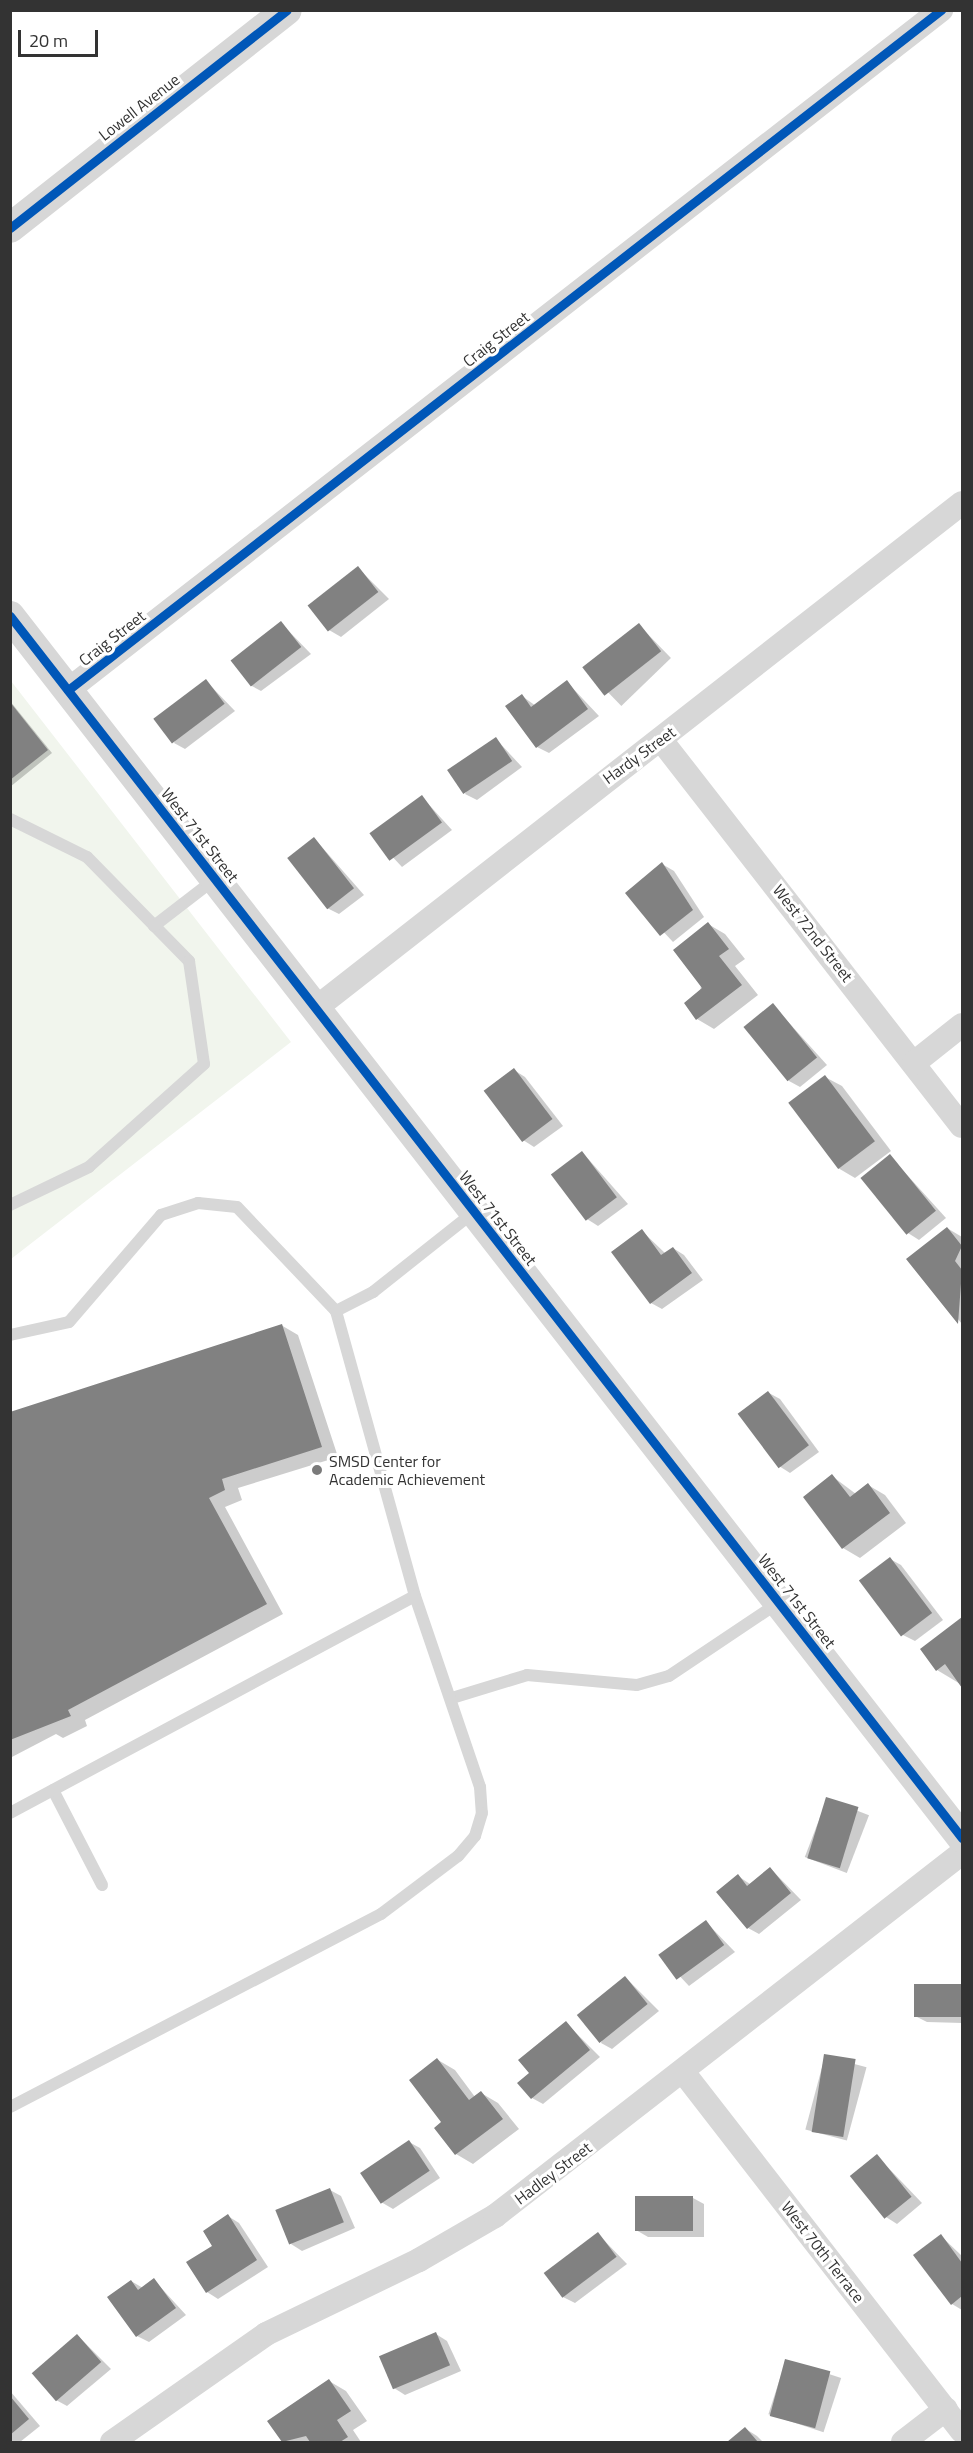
<!DOCTYPE html>
<html>
<head>
<meta charset="utf-8">
<style>
  body { margin:0 }
  #map { position:relative; width:973px; height:2453px; overflow:hidden; background:#fff; font-family:"Titillium Web",sans-serif }
  div>[style] { position:absolute }
  .green>* { inset:0; background:#f1f5ed }
  .shadow>* { inset:0; background:#0003; transform-origin:0 0 }
  .building>* { inset:0; background:#818181; transform-origin:0 0 }
  .service>* { height:12px; margin:-6px; padding:0 6px; transform-origin:6px; border-radius:6px; background:#d7d7d7 }
  .minor>* { height:24px; margin:-12px; padding:0 12px; transform-origin:12px; border-radius:12px; background:#d7d7d7 }
  .tertiary>* { height:30px; margin:-15px; padding:0 15px; transform-origin:15px; border-radius:15px; background:#d7d7d7 }
  .cycleway>* { height:9px; margin:-4.5px; padding:0 4.5px; transform-origin:4.5px; border-radius:4.5px; background:#0057b8 }
  .dots>* { width:16px; height:16px; translate:-50% -50%; box-sizing:border-box; border:3px solid #fff; border-radius:50% }
  span { translate:-50% -50%; white-space:nowrap; text-align:center; line-height:1.15; -webkit-text-stroke:6px #fff; paint-order:stroke }
  .street-label { font-size:16px; color:#333 }
  .poi-label { font-size:16px; color:#333 }
  .left { translate:0 -50%; text-align:left }
  .frame { position:absolute; inset:0; border:12px solid #333; pointer-events:none }
  .scale { position:absolute; left:18px; top:30px; width:80px; height:27px; box-sizing:border-box; border:3px solid #333; border-top:0; padding-left:8px; font-size:18px; line-height:21px; white-space:nowrap; color:#333; -webkit-text-stroke:4px #fff; paint-order:stroke }
</style>
</head>
<body>
<div id="map">
  <div class="green">
    <i style="clip-path:polygon(11px 681px,291px 1042px,11px 1259px)"></i>
  </div>
  <div class="shadow">
    <i style="clip-path:polygon(358px 568px,389px 599px,341px 637px,329px 630px)"></i>
    <i style="clip-path:polygon(281px 623px,311px 654px,261px 691px,250px 685px)"></i>
    <i style="left:639px;top:625px;width:46px;height:69px;rotate:46deg"></i>
    <i style="clip-path:polygon(206px 681px,235px 711px,185px 749px,174px 743px)"></i>
    <i style="clip-path:polygon(567px 682px,599px 716px,549px 753px,537px 747px,522px 696px,536px 706px)"></i>
    <i style="clip-path:polygon(10px 701px,52px 753px,10px 787px)"></i>
    <i style="clip-path:polygon(496px 739px,522px 767px,477px 800px,465px 794px)"></i>
    <i style="clip-path:polygon(422px 797px,452px 830px,402px 867px,371px 834px)"></i>
    <i style="clip-path:polygon(314px 838px,364px 895px,339px 914px,327px 908px)"></i>
    <i style="clip-path:polygon(662px 864px,674px 871px,704px 917px,673px 942px,627px 893px)"></i>
    <i style="clip-path:polygon(708px 924px,725px 934px,745px 959px,735px 966px,758px 995px,714px 1029px,697px 1019px)"></i>
    <i style="clip-path:polygon(773px 1005px,827px 1065px,800px 1087px,789px 1081px)"></i>
    <i style="clip-path:polygon(514px 1070px,525px 1077px,563px 1126px,534px 1147px,523px 1140px)"></i>
    <i style="clip-path:polygon(825px 1077px,842px 1086px,891px 1151px,855px 1178px,838px 1168px,790px 1103px)"></i>
    <i style="clip-path:polygon(583px 1153px,628px 1204px,598px 1226px,587px 1219px)"></i>
    <i style="clip-path:polygon(890px 1156px,946px 1218px,919px 1240px,908px 1233px)"></i>
    <i style="clip-path:polygon(947px 1228px,962px 1237px,962px 1324px,908px 1260px)"></i>
    <i style="clip-path:polygon(642px 1231px,666px 1254px,673px 1248px,684px 1255px,703px 1280px,662px 1309px,651px 1303px)"></i>
    <i style="clip-path:polygon(281px 1325px,298px 1335px,338px 1457px,238px 1488px,242px 1500px,225px 1507px,283px 1614px,85px 1720px,87px 1726px,63px 1738px,56px 1734px,10px 1758px,10px 1414px)"></i>
    <i style="clip-path:polygon(769px 1393px,780px 1399px,819px 1452px,790px 1473px,779px 1466px,740px 1414px)"></i>
    <i style="clip-path:polygon(832px 1476px,856px 1494px,868px 1485px,885px 1495px,906px 1523px,860px 1558px,843px 1548px,805px 1497px)"></i>
    <i style="clip-path:polygon(890px 1559px,901px 1565px,943px 1620px,915px 1641px,903px 1635px)"></i>
    <i style="clip-path:polygon(962px 1619px,962px 1685px,937px 1670px,922px 1649px)"></i>
    <i style="left:827px;top:1799px;width:45px;height:62px;rotate:21deg"></i>
    <i style="clip-path:polygon(770px 1868px,801px 1900px,759px 1934px,748px 1928px,738px 1876px,750px 1884px)"></i>
    <i style="clip-path:polygon(706px 1922px,735px 1952px,689px 1986px,660px 1955px)"></i>
    <i style="clip-path:polygon(626px 1978px,659px 2011px,612px 2049px,601px 2043px)"></i>
    <i style="clip-path:polygon(916px 1985px,962px 1986px,962px 2023px,927px 2022px,915px 2016px)"></i>
    <i style="clip-path:polygon(566px 2023px,600px 2057px,543px 2104px,532px 2098px,531px 2073px)"></i>
    <i style="left:825px;top:2056px;width:43px;height:76px;rotate:15deg"></i>
    <i style="clip-path:polygon(438px 2060px,455px 2070px,475px 2097px,481px 2093px,498px 2103px,519px 2129px,473px 2164px,456px 2154px,437px 2128px,444px 2123px)"></i>
    <i style="clip-path:polygon(409px 2142px,420px 2148px,440px 2178px,393px 2209px,381px 2202px,362px 2173px)"></i>
    <i style="clip-path:polygon(877px 2156px,922px 2203px,897px 2224px,886px 2217px)"></i>
    <i style="clip-path:polygon(330px 2190px,341px 2196px,355px 2228px,302px 2251px,291px 2244px)"></i>
    <i style="clip-path:polygon(693px 2198px,704px 2204px,704px 2237px,648px 2237px,636px 2230px)"></i>
    <i style="clip-path:polygon(228px 2216px,239px 2223px,268px 2267px,218px 2299px,207px 2292px)"></i>
    <i style="clip-path:polygon(598px 2234px,627px 2264px,575px 2303px,563px 2297px)"></i>
    <i style="clip-path:polygon(941px 2236px,962px 2256px,962px 2310px,952px 2304px)"></i>
    <i style="clip-path:polygon(154px 2280px,186px 2315px,149px 2342px,137px 2336px,131px 2281px,143px 2288px)"></i>
    <i style="clip-path:polygon(436px 2334px,447px 2341px,461px 2371px,405px 2395px,394px 2388px)"></i>
    <i style="clip-path:polygon(77px 2335px,111px 2369px,67px 2406px,56px 2400px)"></i>
    <i style="left:786px;top:2360px;width:58px;height:57px;rotate:18deg"></i>
    <i style="clip-path:polygon(329px 2381px,346px 2391px,367px 2421px,353px 2430px,361px 2442px,284px 2442px,269px 2422px)"></i>
    <i style="clip-path:polygon(10px 2391px,40px 2426px,20px 2442px,10px 2442px)"></i>
    <i style="clip-path:polygon(746px 2429px,757px 2436px,763px 2442px,729px 2442px)"></i>
  </div>
  <div class="building">
    <i style="left:358px;top:566px;width:33px;height:64px;rotate:52deg"></i>
    <i style="left:281px;top:621px;width:33px;height:64px;rotate:52deg"></i>
    <i style="left:639px;top:623px;width:36px;height:72px;rotate:52deg"></i>
    <i style="left:206px;top:679px;width:31px;height:66px;rotate:53deg"></i>
    <i style="clip-path:polygon(567px 680px,588px 709px,536px 748px,505px 706px,522px 694px,531px 707px)"></i>
    <i style="clip-path:polygon(10px 702px,48px 750px,10px 780px)"></i>
    <i style="left:496px;top:737px;width:29px;height:59px;rotate:56deg"></i>
    <i style="left:422px;top:795px;width:34px;height:65px;rotate:54deg"></i>
    <i style="left:314px;top:837px;width:65px;height:34px;rotate:52deg"></i>
    <i style="clip-path:polygon(662px 862px,693px 910px,660px 936px,625px 893px)"></i>
    <i style="clip-path:polygon(708px 922px,729px 949px,719px 956px,742px 985px,696px 1020px,684px 1003px,702px 988px,673px 950px)"></i>
    <i style="left:773px;top:1003px;width:70px;height:38px;rotate:51deg"></i>
    <i style="left:514px;top:1068px;width:64px;height:38px;rotate:53deg"></i>
    <i style="left:825px;top:1075px;width:83px;height:46px;rotate:53deg"></i>
    <i style="left:582px;top:1151px;width:58px;height:39px;rotate:53deg"></i>
    <i style="left:890px;top:1154px;width:73px;height:38px;rotate:51deg"></i>
    <i style="clip-path:polygon(947px 1227px,962px 1246px,955px 1261px,962px 1270px,958px 1324px,906px 1259px)"></i>
    <i style="clip-path:polygon(642px 1229px,661px 1255px,673px 1247px,692px 1273px,650px 1304px,611px 1252px)"></i>
    <i style="clip-path:polygon(282px 1324px,322px 1447px,222px 1479px,225px 1490px,209px 1498px,267px 1604px,68px 1710px,71px 1716px,10px 1740px,10px 1412px)"></i>
    <i style="left:768px;top:1391px;width:68px;height:38px;rotate:53deg"></i>
    <i style="clip-path:polygon(832px 1474px,850px 1497px,868px 1483px,890px 1513px,842px 1549px,803px 1497px)"></i>
    <i style="left:890px;top:1557px;width:70px;height:39px;rotate:53deg"></i>
    <i style="clip-path:polygon(962px 1617px,962px 1688px,945px 1664px,936px 1671px,920px 1649px)"></i>
    <i style="left:826px;top:1797px;width:34px;height:64px;rotate:17deg"></i>
    <i style="clip-path:polygon(770px 1867px,791px 1893px,747px 1929px,716px 1892px,738px 1874px,747px 1886px)"></i>
    <i style="left:706px;top:1920px;width:31px;height:59px;rotate:54deg"></i>
    <i style="left:625px;top:1976px;width:36px;height:62px;rotate:51deg"></i>
    <i style="left:914px;top:1984px;width:48px;height:33px"></i>
    <i style="clip-path:polygon(566px 2021px,590px 2050px,531px 2099px,517px 2083px,529px 2073px,518px 2060px)"></i>
    <i style="left:824px;top:2054px;width:32px;height:79px;rotate:9deg"></i>
    <i style="clip-path:polygon(437px 2058px,469px 2100px,481px 2091px,503px 2119px,455px 2155px,434px 2128px,441px 2122px,409px 2080px)"></i>
    <i style="left:409px;top:2140px;width:37px;height:59px;rotate:56deg"></i>
    <i style="left:877px;top:2154px;width:55px;height:35px;rotate:51deg"></i>
    <i style="left:330px;top:2188px;width:37px;height:59px;rotate:68deg"></i>
    <i style="left:635px;top:2196px;width:58px;height:35px"></i>
    <i style="clip-path:polygon(228px 2214px,257px 2260px,206px 2293px,186px 2262px,212px 2246px,203px 2231px)"></i>
    <i style="left:598px;top:2232px;width:31px;height:68px;rotate:53deg"></i>
    <i style="clip-path:polygon(941px 2234px,962px 2263px,962px 2296px,951px 2305px,913px 2255px)"></i>
    <i style="clip-path:polygon(154px 2278px,176px 2308px,136px 2337px,107px 2297px,131px 2280px,138px 2290px)"></i>
    <i style="left:436px;top:2332px;width:36px;height:62px;rotate:67deg"></i>
    <i style="left:77px;top:2334px;width:37px;height:60px;rotate:49deg"></i>
    <i style="left:785px;top:2359px;width:47px;height:59px;rotate:15deg"></i>
    <i style="clip-path:polygon(329px 2379px,351px 2411px,337px 2420px,348px 2437px,340px 2442px,310px 2442px,306px 2436px,282px 2442px,267px 2421px)"></i>
    <i style="clip-path:polygon(10px 2396px,29px 2419px,10px 2435px)"></i>
    <i style="clip-path:polygon(745px 2427px,758px 2442px,727px 2442px)"></i>
  </div>
  <div class="service">
    <i style="left:10px;top:819px;width:86px;rotate:26.3deg"></i>
    <i style="left:87px;top:857px;width:146px;rotate:45.6deg"></i>
    <i style="left:189px;top:961px;width:104px;rotate:81.7deg"></i>
    <i style="left:204px;top:1064px;width:154px;rotate:138.2deg"></i>
    <i style="left:89px;top:1167px;width:88px;rotate:154.3deg"></i>
    <i style="left:154px;top:926px;width:77px;rotate:-37.6deg"></i>
    <i style="left:10px;top:1335px;width:60px;rotate:-12.4deg"></i>
    <i style="left:69px;top:1322px;width:141px;rotate:-49.3deg"></i>
    <i style="left:161px;top:1215px;width:39px;rotate:-18deg"></i>
    <i style="left:198px;top:1203px;width:39px;rotate:6deg"></i>
    <i style="left:237px;top:1207px;width:144px;rotate:46.4deg"></i>
    <i style="left:415px;top:1596px;width:296px;rotate:-105.5deg"></i>
    <i style="left:336px;top:1311px;width:42px;rotate:-27.2deg"></i>
    <i style="left:373px;top:1292px;width:129px;rotate:-38.4deg"></i>
    <i style="left:452px;top:1698px;width:78px;rotate:-17deg"></i>
    <i style="left:527px;top:1675px;width:110px;rotate:5.2deg"></i>
    <i style="left:637px;top:1685px;width:33px;rotate:-16deg"></i>
    <i style="left:669px;top:1676px;width:131px;rotate:-33.8deg"></i>
    <i style="left:53px;top:1790px;width:107px;rotate:62.7deg"></i>
    <i style="left:10px;top:1813px;width:459px;rotate:-28.2deg"></i>
    <i style="left:415px;top:1596px;width:202px;rotate:71.2deg"></i>
    <i style="left:480px;top:1787px;width:26px;rotate:86deg"></i>
    <i style="left:482px;top:1813px;width:24px;rotate:107deg"></i>
    <i style="left:475px;top:1836px;width:26px;rotate:130deg"></i>
    <i style="left:458px;top:1856px;width:96px;rotate:143deg"></i>
    <i style="left:381px;top:1914px;width:418px;rotate:152.5deg"></i>
  </div>
  <div class="minor">
    <i style="left:68px;top:690px;width:1107px;rotate:-37.92deg"></i>
    <i style="left:661px;top:740px;width:489px;rotate:52.1deg"></i>
    <i style="left:316px;top:1008px;width:820px;rotate:-38.02deg"></i>
    <i style="left:914px;top:1063px;width:61px;rotate:-38.4deg"></i>
    <i style="left:684px;top:2073px;width:453px;rotate:52.2deg"></i>
    <i style="left:112px;top:2442px;width:188px;rotate:-35deg"></i>
    <i style="left:266px;top:2334px;width:170px;rotate:-25.8deg"></i>
    <i style="left:419px;top:2260px;width:88px;rotate:-30.1deg"></i>
    <i style="left:495px;top:2216px;width:591px;rotate:-37.86deg"></i>
    <i style="left:903px;top:2442px;width:54px;rotate:-37.5deg"></i>
  </div>
  <div class="tertiary">
    <i style="left:10px;top:228px;width:352px;rotate:-38.2deg"></i>
    <i style="left:10px;top:616px;width:1549px;rotate:52.08deg"></i>
  </div>
  <div class="cycleway">
    <i style="left:10px;top:228px;width:352px;rotate:-38.2deg"></i>
    <i style="left:10px;top:616px;width:1549px;rotate:52.08deg"></i>
    <i style="left:68px;top:690px;width:1107px;rotate:-37.92deg"></i>
  </div>
  <div class="dots">
    <i style="left:317px;top:1470px;background:#7a7a7a"></i>
  </div>
  <div class="street-label">
    <span style="left:139px;top:107px;rotate:-38deg">Lowell Avenue</span>
    <span style="left:496px;top:339px;rotate:-38deg">Craig Street</span>
    <span style="left:112px;top:638px;rotate:-38deg">Craig Street</span>
    <span style="left:639px;top:755px;rotate:-36deg">Hardy Street</span>
    <span style="left:200px;top:835px;rotate:52deg">West 71st Street</span>
    <span style="left:813px;top:933px;rotate:52deg">West 72nd Street</span>
    <span style="left:498px;top:1218px;rotate:52deg">West 71st Street</span>
    <span style="left:797px;top:1601px;rotate:52deg">West 71st Street</span>
    <span style="left:553px;top:2173px;rotate:-37deg">Hadley Street</span>
    <span style="left:823px;top:2252px;rotate:52deg">West 70th Terrace</span>
  </div>
  <div class="poi-label">
    <span class="left" style="left:329px;top:1470px">SMSD Center for<br>Academic Achievement</span>
  </div>
  <div class="frame"></div>
  <div class="scale">20 m</div>
</div>
</body>
</html>
